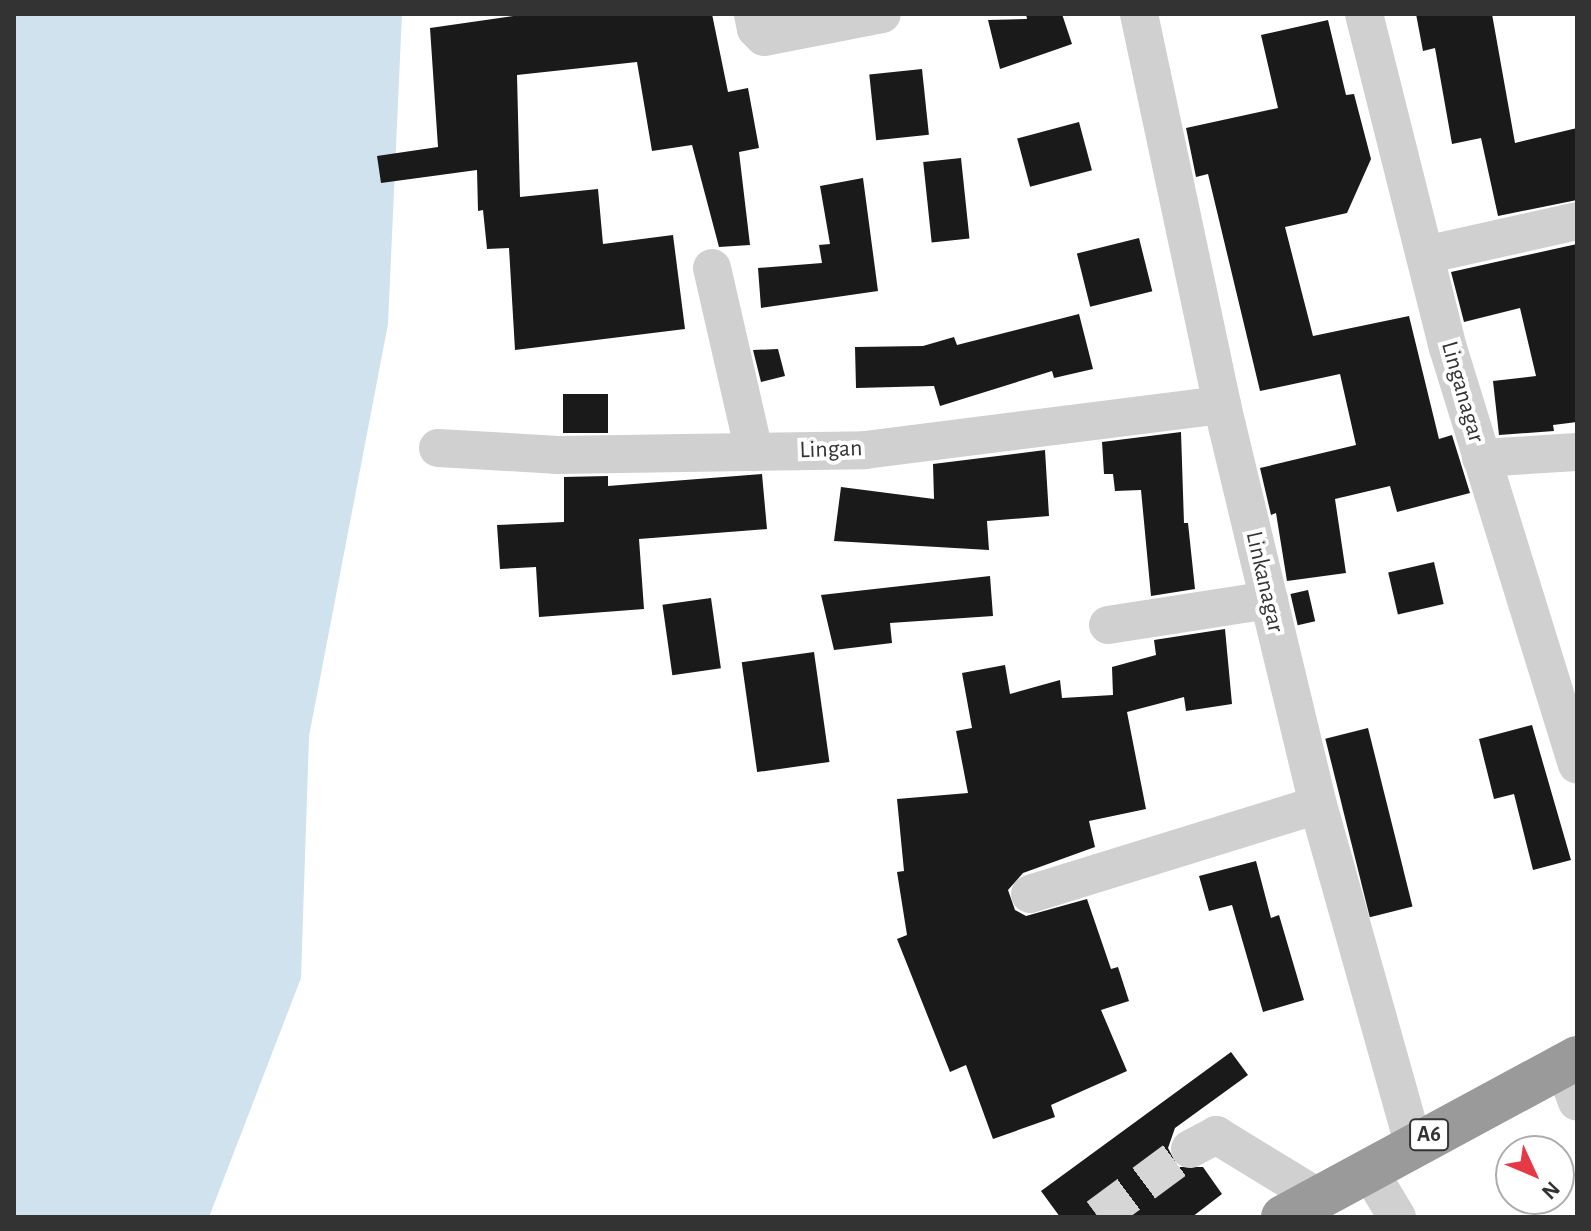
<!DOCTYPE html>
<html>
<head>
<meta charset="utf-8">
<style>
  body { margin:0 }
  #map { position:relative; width:1591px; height:1231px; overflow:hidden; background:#fff; font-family:"Alegreya Sans",sans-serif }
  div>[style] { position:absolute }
  .water>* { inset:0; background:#cfe2ee }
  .building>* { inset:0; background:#1a1a1a; transform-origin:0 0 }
  .minor-tunnel>* { height:38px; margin-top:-19px; transform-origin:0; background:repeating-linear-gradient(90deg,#d6d6d6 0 38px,transparent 0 57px) }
  .minor>* { height:38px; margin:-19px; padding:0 19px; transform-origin:19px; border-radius:19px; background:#d0d0d0 }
  .highway>* { height:44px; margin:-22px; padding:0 22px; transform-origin:22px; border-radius:22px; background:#9a9a9a }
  span { translate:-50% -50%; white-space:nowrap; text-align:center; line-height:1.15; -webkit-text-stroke:8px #fff; paint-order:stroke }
  .shield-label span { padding:2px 6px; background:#fff; border:2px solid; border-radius:6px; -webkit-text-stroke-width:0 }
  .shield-label { font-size:22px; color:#333; font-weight:700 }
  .street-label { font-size:24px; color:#333 }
  .frame { position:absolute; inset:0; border:16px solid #333; pointer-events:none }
  .north { position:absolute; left:1495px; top:1135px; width:80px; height:80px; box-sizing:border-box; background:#fff; border:2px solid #adadad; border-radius:50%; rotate:134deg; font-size:22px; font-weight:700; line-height:32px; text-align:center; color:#333 }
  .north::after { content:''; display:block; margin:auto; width:28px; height:36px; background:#e63946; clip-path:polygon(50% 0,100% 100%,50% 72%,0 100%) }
</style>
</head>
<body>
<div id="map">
  <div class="water">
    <i style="clip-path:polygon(14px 14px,402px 14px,388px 324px,309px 736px,301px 978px,209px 1217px,14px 1217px)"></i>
  </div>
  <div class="building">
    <i style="clip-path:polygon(528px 14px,712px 14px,728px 92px,748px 88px,759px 148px,739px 152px,750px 245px,719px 247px,692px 145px,652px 151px,637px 62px,517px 75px,520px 197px,598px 189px,603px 244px,673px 235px,685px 329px,515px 350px,509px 248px,487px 249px,483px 210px,478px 211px,477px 170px,381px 183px,377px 156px,438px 147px,430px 28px)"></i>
    <i style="clip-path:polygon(1026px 14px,1062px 14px,1072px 44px,1000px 69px,988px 20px,1027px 19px)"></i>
    <i style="clip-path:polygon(1416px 14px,1492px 14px,1515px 143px,1577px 128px,1577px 200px,1498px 216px,1481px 138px,1452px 144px,1435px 48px,1423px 51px)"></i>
    <i style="clip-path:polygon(1328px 20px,1346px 95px,1354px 94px,1371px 159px,1347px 213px,1285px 227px,1313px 336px,1409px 316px,1439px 439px,1452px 435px,1470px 493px,1397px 512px,1390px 486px,1335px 499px,1346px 573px,1287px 581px,1276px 513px,1271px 515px,1260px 468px,1356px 445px,1340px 374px,1260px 391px,1208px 174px,1196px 177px,1186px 128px,1278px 108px,1261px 35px)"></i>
    <i style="left:922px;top:69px;width:66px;height:53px;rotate:84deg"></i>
    <i style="left:1079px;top:122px;width:50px;height:64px;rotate:75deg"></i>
    <i style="left:961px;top:158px;width:81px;height:38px;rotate:84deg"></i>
    <i style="clip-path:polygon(863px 178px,878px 291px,761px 308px,758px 268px,822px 263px,819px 245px,830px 244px,820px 186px)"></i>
    <i style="left:1139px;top:238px;width:55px;height:64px;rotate:76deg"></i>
    <i style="clip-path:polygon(1577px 244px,1577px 422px,1553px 425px,1554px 431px,1499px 435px,1493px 381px,1536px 376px,1520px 308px,1464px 322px,1451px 272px)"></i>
    <i style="clip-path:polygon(1079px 314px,1093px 369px,1054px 378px,1052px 371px,940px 406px,934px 386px,856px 388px,855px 347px,923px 346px,954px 337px,957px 345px)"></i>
    <i style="clip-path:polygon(778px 349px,785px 376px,761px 382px,753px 350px)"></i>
    <i style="left:563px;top:394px;width:45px;height:39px"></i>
    <i style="clip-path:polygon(1181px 432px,1184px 523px,1188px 523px,1195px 589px,1151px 596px,1141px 490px,1115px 491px,1113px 474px,1104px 474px,1102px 442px)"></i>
    <i style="clip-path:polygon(1045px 450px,1049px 516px,987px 521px,989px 550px,834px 541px,841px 487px,934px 499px,933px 464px)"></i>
    <i style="clip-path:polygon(762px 474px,767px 529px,639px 539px,644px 609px,539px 617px,536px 567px,500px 569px,497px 525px,564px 522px,564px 477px,608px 476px,608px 486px)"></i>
    <i style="left:1434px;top:562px;width:43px;height:47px;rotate:77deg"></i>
    <i style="clip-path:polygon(990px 576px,993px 616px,890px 623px,892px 643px,834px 650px,821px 595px)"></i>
    <i style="left:1308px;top:590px;width:32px;height:18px;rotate:77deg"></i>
    <i style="left:711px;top:598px;width:71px;height:49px;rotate:82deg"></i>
    <i style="clip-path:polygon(1225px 629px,1232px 704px,1186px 711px,1184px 697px,1127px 712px,1146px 809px,1089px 821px,1095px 847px,1023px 873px,1008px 890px,1015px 910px,1026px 916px,1087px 899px,1111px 969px,1118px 967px,1129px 1001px,1101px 1010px,1127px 1071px,1051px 1105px,1055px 1117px,993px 1139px,966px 1065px,950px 1072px,897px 939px,907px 935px,897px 872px,904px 871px,897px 799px,968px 793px,956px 731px,972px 728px,962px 673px,1005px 665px,1010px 694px,1060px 680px,1062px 698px,1113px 695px,1112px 667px,1156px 655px,1154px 640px)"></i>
    <i style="left:814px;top:652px;width:111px;height:73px;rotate:82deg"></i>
    <i style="clip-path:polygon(1532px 725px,1571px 860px,1533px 870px,1514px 794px,1494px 799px,1479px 739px)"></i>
    <i style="left:1368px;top:728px;width:184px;height:44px;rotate:76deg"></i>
    <i style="clip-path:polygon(1256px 861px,1271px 918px,1279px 915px,1304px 1000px,1263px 1012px,1232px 905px,1209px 911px,1199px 876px)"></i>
    <i style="clip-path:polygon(1231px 1052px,1248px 1075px,1175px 1128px,1168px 1148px,1178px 1167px,1203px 1167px,1222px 1194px,1192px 1217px,1060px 1217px,1041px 1191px)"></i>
  </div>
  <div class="minor-tunnel">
    <i style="left:1098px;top:1217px;width:114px;rotate:-36.5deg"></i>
  </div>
  <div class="minor">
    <i style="left:753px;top:14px;width:15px;rotate:79deg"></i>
    <i style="left:756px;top:29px;width:11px;rotate:45deg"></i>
    <i style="left:764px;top:37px;width:120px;rotate:-11deg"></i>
    <i style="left:1139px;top:14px;width:400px;rotate:78deg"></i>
    <i style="left:1222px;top:405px;width:411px;rotate:76.5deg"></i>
    <i style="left:1318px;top:805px;width:351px;rotate:74.3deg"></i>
    <i style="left:1364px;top:14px;width:344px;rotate:75.9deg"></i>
    <i style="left:1448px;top:348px;width:436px;rotate:72.8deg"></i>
    <i style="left:1425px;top:255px;width:156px;rotate:-12.6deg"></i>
    <i style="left:712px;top:268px;width:189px;rotate:77.1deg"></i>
    <i style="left:438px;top:448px;width:120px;rotate:3.3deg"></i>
    <i style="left:558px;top:455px;width:307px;rotate:-0.9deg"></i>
    <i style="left:865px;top:450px;width:360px;rotate:-7.2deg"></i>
    <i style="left:1481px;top:458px;width:96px;rotate:-3.6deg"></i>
    <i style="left:1108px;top:625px;width:163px;rotate:-8.8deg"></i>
    <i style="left:1030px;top:894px;width:301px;rotate:-17.2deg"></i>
    <i style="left:1563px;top:1064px;width:40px;rotate:69.8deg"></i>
    <i style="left:1190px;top:1149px;width:30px;rotate:-28deg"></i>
    <i style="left:1216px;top:1135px;width:117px;rotate:31.4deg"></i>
    <i style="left:1368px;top:1169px;width:56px;rotate:58.9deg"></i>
  </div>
  <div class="highway">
    <i style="left:1283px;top:1217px;width:334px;rotate:-28.4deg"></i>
  </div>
  <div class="shield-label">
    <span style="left:1429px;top:1135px">A6</span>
  </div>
  <div class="street-label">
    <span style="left:1462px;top:392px;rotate:74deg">Linganagar</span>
    <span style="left:831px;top:450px;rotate:-2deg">Lingan</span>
    <span style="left:1264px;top:582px;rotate:77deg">Linkanagar</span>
  </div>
  <div class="frame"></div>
  <div class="north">N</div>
</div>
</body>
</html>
